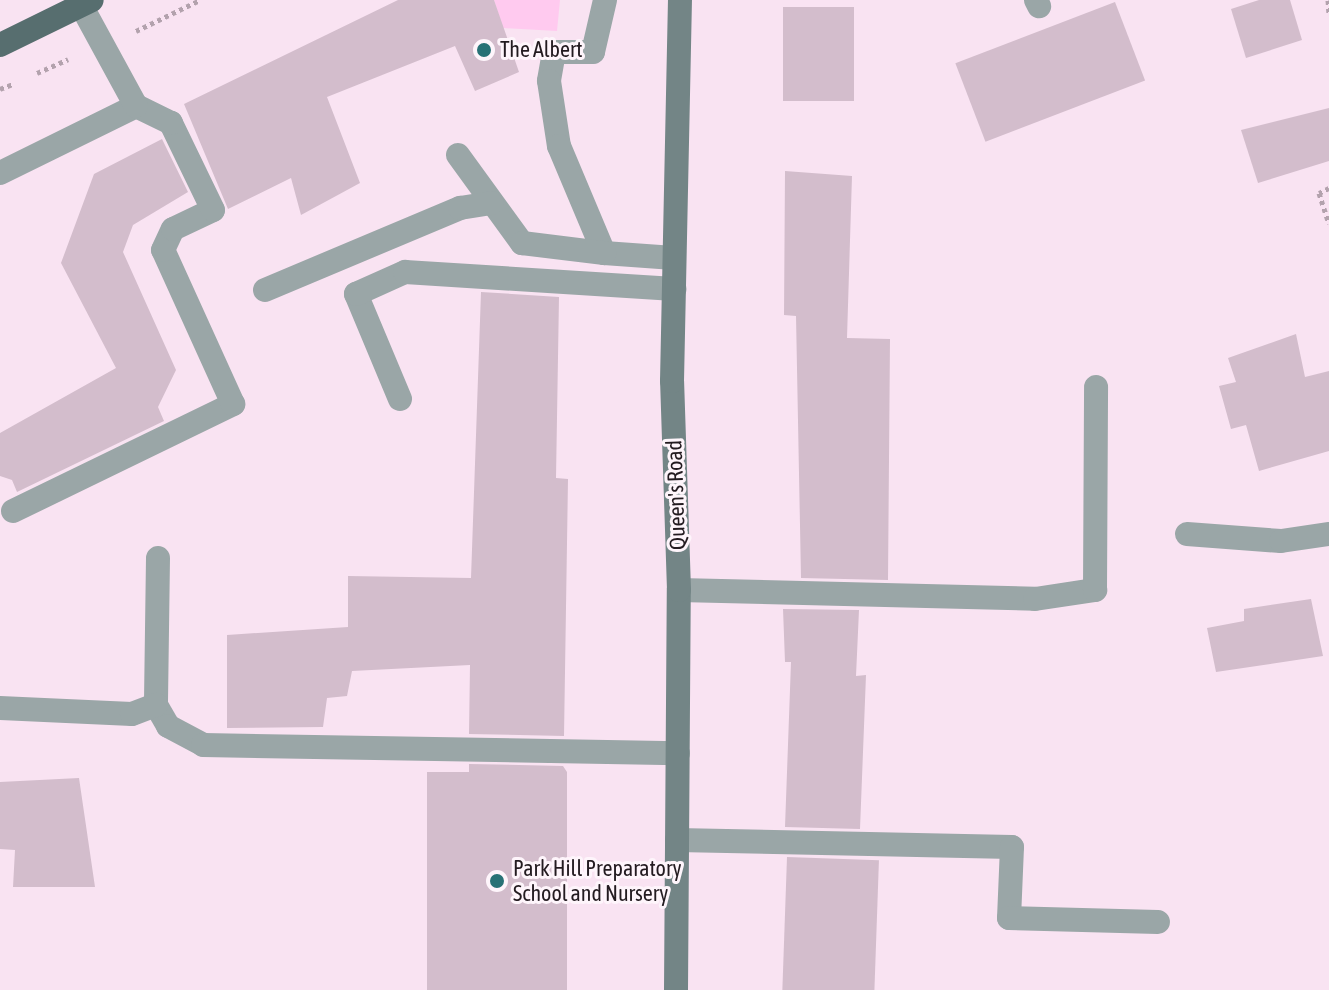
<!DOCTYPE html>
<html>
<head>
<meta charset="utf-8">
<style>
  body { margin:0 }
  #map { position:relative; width:1329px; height:990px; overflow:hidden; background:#f9e3f2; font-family:"Asap Condensed",sans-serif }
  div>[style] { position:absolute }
  .green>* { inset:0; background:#ffcaef }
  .building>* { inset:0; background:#d3bdcc; transform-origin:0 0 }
  .path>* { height:5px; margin-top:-2.5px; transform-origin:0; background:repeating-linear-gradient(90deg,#b3a2ad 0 4px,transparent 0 8px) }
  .service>* { height:24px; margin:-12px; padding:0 12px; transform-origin:12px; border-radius:12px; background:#9aa6a7 }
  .secondary>* { height:24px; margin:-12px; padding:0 12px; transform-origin:12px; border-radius:12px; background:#738586 }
  .primary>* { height:24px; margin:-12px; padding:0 12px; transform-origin:12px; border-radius:12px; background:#576e6f }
  .dots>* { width:22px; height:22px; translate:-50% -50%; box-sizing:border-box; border:4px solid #fef5fb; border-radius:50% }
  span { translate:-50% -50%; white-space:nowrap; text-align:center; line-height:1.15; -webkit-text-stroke:6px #fef5fb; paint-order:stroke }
  .poi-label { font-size:22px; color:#231b20 }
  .left { translate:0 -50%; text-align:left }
  .street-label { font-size:22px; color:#231b20 }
</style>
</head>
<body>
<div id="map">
  <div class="green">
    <i style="clip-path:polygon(494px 0,560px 0,557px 31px,503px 28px)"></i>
  </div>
  <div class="building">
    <i style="clip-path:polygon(398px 0,494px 0,519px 72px,475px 91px,455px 46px,327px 97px,360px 183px,301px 215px,291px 178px,228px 209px,184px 104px)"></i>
    <i style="clip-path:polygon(1259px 0,1290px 0,1302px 40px,1246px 58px,1231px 9px)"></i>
    <i style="left:1115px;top:2px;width:84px;height:171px;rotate:69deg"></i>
    <i style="left:783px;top:7px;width:71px;height:94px"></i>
    <i style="clip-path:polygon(1329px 108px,1329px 161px,1258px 183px,1241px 130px)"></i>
    <i style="clip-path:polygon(162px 139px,188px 192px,133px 225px,123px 252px,176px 370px,158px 407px,164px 421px,17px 492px,12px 480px,0 476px,0 433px,116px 368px,61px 263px,94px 174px)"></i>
    <i style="clip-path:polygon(785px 171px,852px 176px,847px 338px,890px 339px,888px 580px,801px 578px,796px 316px,784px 315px)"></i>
    <i style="clip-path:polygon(481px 292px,559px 297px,556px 478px,568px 479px,564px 736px,469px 734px,470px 665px,352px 671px,347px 696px,327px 698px,323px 727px,227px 728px,227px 635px,348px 627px,348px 576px,471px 578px)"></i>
    <i style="clip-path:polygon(1296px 334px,1305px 377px,1329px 371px,1329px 451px,1259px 471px,1246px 425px,1231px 429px,1219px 386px,1236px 382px,1228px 358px)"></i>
    <i style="clip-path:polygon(1311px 599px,1323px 656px,1216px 672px,1207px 628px,1244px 621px,1244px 609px)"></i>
    <i style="clip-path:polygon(783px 609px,859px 610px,856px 676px,866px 675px,860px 829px,785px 827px,791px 662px,785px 662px)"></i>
    <i style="clip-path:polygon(469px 764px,563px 766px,567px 772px,567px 990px,427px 990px,427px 772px,469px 772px)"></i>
    <i style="clip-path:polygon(79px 778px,95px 887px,13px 887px,15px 850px,0 849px,0 782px)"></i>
    <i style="left:787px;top:857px;width:92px;height:133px;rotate:2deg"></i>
  </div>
  <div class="path">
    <i style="left:1328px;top:0;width:14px;rotate:86deg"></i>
    <i style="left:136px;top:31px;width:71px;rotate:-25.8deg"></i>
    <i style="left:37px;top:73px;width:34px;rotate:-24deg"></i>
    <i style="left:0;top:89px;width:14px;rotate:-21deg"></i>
    <i style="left:1329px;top:188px;width:11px;rotate:153deg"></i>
    <i style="left:1319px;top:193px;width:32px;rotate:72deg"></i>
  </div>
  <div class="service">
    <i style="left:605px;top:0;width:53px;rotate:103deg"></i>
    <i style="left:593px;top:52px;width:39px;rotate:180deg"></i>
    <i style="left:554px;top:52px;width:29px;rotate:100deg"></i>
    <i style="left:549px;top:81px;width:66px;rotate:81.3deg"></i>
    <i style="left:559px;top:146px;width:116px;rotate:67.2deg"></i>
    <i style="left:604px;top:253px;width:70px;rotate:4.1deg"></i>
    <i style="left:1036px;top:0;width:7px;rotate:63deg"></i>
    <i style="left:458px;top:155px;width:109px;rotate:54deg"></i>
    <i style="left:522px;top:243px;width:83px;rotate:7deg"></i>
    <i style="left:0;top:173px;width:152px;rotate:-26.2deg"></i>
    <i style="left:265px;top:290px;width:212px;rotate:-22.8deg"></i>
    <i style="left:460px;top:208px;width:32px;rotate:-9deg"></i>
    <i style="left:400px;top:399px;width:114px;rotate:-112.7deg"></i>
    <i style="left:356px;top:294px;width:54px;rotate:-24.2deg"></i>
    <i style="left:405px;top:272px;width:270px;rotate:3.6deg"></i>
    <i style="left:13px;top:511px;width:245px;rotate:-25.9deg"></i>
    <i style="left:233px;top:404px;width:169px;rotate:-114.4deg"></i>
    <i style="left:163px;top:250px;width:23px;rotate:-65deg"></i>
    <i style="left:173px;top:229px;width:44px;rotate:-25.4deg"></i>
    <i style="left:213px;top:210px;width:97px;rotate:-115.8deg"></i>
    <i style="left:171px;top:123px;width:39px;rotate:-154deg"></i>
    <i style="left:136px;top:106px;width:115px;rotate:-118.6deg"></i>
    <i style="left:1187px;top:534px;width:94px;rotate:4.3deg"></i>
    <i style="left:1281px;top:541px;width:49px;rotate:-8.3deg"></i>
    <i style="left:158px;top:558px;width:147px;rotate:90.8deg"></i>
    <i style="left:156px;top:705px;width:24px;rotate:60deg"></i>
    <i style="left:168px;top:726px;width:40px;rotate:28deg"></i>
    <i style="left:203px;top:745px;width:475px;rotate:1deg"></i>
    <i style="left:679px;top:590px;width:356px;rotate:1.4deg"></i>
    <i style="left:1035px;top:599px;width:61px;rotate:-8.5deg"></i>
    <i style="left:1095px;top:590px;width:203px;rotate:-89.7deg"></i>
    <i style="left:0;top:708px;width:132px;rotate:2.6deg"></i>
    <i style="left:132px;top:714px;width:26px;rotate:-21deg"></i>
    <i style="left:677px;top:840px;width:335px;rotate:1.2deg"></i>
    <i style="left:1012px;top:847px;width:71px;rotate:92.4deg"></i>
    <i style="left:1009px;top:918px;width:149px;rotate:1.5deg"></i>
  </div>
  <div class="secondary">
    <i style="left:676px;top:990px;width:400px;rotate:-89.6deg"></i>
    <i style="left:679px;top:590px;width:209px;rotate:-91.9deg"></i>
    <i style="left:672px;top:381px;width:381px;rotate:-88.8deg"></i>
  </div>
  <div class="primary">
    <i style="left:0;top:45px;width:102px;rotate:-26.1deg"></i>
  </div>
  <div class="dots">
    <i style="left:484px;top:50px;background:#287276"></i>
    <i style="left:497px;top:881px;background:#287276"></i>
  </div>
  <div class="poi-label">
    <span class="left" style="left:500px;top:50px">The Albert</span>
    <span class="left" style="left:513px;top:881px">Park Hill Preparatory<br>School and Nursery</span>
  </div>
  <div class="street-label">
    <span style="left:676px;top:495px;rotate:-92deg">Queen's Road</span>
  </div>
</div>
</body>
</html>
